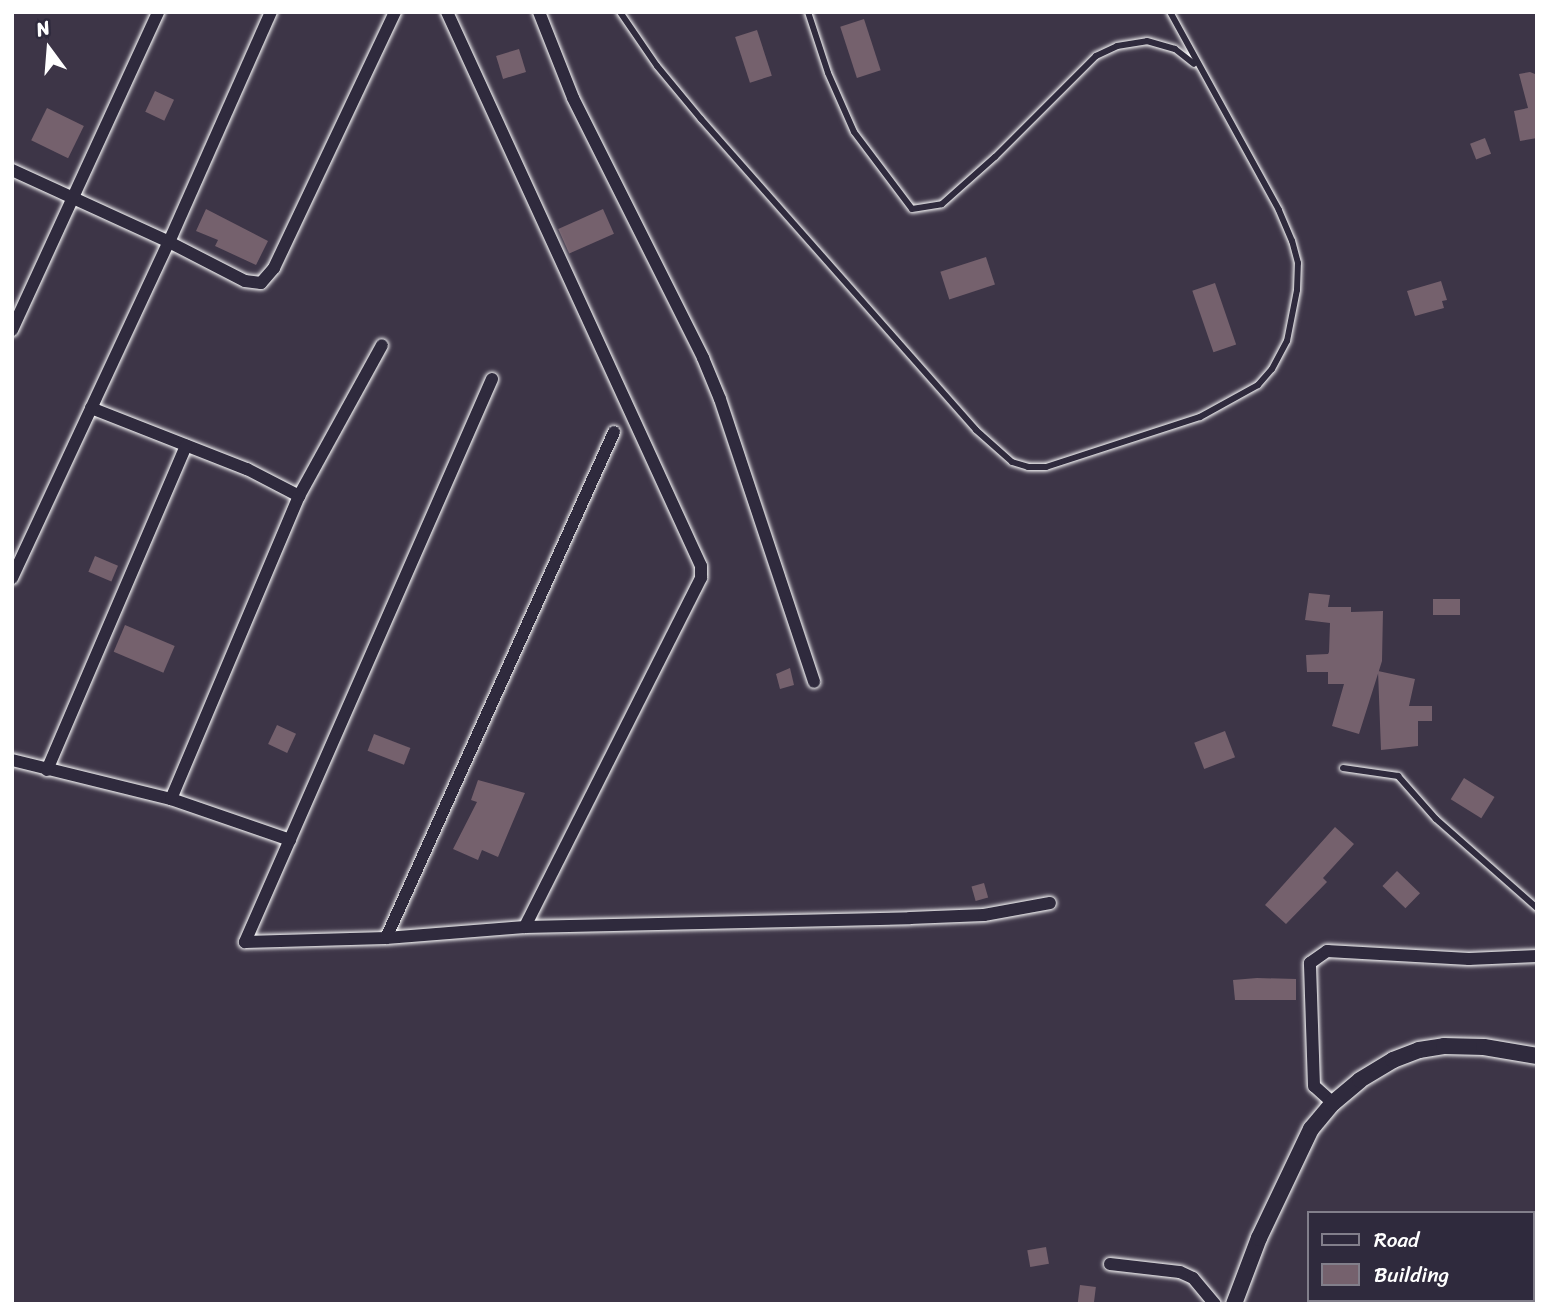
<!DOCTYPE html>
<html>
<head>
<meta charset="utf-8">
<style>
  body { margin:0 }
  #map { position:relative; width:1549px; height:1316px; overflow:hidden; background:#3d3547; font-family:Sriracha,sans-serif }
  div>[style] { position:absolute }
  .building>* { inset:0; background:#75616d; transform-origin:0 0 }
  .roads { filter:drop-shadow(0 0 2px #fff) drop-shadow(0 0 2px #fff) }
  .service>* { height:6px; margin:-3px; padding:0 3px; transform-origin:3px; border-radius:3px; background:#2f2a3d }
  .minor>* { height:12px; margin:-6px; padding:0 6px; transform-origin:6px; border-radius:6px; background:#2f2a3d }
  .tertiary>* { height:16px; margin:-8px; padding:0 8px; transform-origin:8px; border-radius:8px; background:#2f2a3d }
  span { translate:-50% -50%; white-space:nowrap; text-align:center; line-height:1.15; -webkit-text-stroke:5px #2f2a3d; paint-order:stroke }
  .frame { position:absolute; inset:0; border:14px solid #fff; pointer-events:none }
  .legend { position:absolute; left:1307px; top:1211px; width:228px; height:91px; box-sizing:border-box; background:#2f2a3d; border:2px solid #827f8b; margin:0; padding:9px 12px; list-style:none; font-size:21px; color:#fff }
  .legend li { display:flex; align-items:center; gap:14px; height:35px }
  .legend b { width:35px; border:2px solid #827f8b }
  .north { position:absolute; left:14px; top:14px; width:70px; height:70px; -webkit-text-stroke:5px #2f2a3d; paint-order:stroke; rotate:344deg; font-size:19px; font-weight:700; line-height:28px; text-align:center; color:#fff }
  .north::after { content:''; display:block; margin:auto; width:24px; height:32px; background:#fff; clip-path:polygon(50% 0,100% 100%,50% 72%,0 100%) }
</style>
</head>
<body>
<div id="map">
  <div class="building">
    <i style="left:864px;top:19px;width:54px;height:25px;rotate:72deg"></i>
    <i style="left:757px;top:30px;width:48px;height:23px;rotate:72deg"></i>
    <i style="left:519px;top:49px;width:24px;height:24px;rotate:73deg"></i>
    <i style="clip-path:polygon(1530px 72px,1535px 74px,1537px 80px,1537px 138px,1520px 141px,1514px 111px,1528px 108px,1519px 74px)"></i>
    <i style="left:155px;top:91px;width:21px;height:23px;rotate:25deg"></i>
    <i style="left:47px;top:108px;width:41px;height:36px;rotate:26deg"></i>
    <i style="left:1485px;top:138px;width:17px;height:16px;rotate:69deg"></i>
    <i style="clip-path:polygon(206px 209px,268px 241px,256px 265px,215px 246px,218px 240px,196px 231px)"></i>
    <i style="left:603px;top:209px;width:27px;height:49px;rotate:66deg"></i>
    <i style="left:986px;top:257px;width:29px;height:48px;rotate:72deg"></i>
    <i style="clip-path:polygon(1441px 281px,1447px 300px,1442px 301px,1444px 308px,1415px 316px,1407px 291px)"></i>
    <i style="left:1215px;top:283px;width:65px;height:24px;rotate:71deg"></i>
    <i style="left:95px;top:556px;width:25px;height:17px;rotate:23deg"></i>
    <i style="clip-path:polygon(1309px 593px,1330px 595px,1328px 607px,1351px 607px,1351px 612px,1383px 611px,1382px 661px,1359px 734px,1332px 726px,1344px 684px,1328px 684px,1328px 672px,1307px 672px,1306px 655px,1328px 654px,1329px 652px,1330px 623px,1305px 620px)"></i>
    <i style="left:1433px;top:599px;width:27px;height:16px"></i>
    <i style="left:125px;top:625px;width:54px;height:29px;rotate:23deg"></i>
    <i style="clip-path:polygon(790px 668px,794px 685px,780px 689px,776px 674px)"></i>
    <i style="clip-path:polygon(1378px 671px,1415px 679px,1409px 706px,1432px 706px,1432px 721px,1418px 721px,1418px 746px,1381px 750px)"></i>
    <i style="left:277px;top:725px;width:21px;height:21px;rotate:25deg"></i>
    <i style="left:1225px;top:731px;width:28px;height:33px;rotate:69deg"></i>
    <i style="left:374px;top:734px;width:39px;height:18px;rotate:21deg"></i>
    <i style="left:1464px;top:778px;width:36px;height:25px;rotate:32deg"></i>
    <i style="clip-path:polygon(478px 780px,525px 793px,498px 857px,482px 850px,478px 860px,453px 849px,477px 802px,471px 800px)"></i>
    <i style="clip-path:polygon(1335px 827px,1354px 844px,1323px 878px,1327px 882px,1286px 924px,1265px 905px)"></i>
    <i style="left:1397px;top:871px;width:32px;height:21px;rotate:44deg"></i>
    <i style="left:984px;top:883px;width:15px;height:13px;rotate:74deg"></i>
    <i style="clip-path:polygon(1257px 978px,1296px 979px,1296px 1000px,1235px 1000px,1233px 980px)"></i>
    <i style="left:1046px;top:1247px;width:17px;height:19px;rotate:80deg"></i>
    <i style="left:1080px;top:1285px;width:16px;height:19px;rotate:7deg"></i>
  </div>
  <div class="roads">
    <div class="service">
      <i style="left:620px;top:12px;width:65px;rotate:55.6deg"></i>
      <i style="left:657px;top:66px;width:69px;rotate:50.3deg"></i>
      <i style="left:701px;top:119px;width:415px;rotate:48.5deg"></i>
      <i style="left:976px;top:430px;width:48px;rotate:41.6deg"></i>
      <i style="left:1012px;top:462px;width:17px;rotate:17deg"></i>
      <i style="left:1028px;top:467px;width:18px"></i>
      <i style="left:1046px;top:467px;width:162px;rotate:-18deg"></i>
      <i style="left:1200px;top:417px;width:66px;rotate:-28.9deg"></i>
      <i style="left:1258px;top:385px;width:21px;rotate:-49deg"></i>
      <i style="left:1272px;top:369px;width:32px;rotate:-62deg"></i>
      <i style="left:1287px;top:341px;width:52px;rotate:-78.9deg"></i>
      <i style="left:1297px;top:290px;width:27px;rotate:-88deg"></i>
      <i style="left:1298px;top:263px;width:23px;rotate:-105deg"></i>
      <i style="left:1292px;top:241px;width:34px;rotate:-113deg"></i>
      <i style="left:1279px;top:210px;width:226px;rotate:-118.8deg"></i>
      <i style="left:808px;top:12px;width:64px;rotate:71.8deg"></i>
      <i style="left:828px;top:73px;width:64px;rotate:66.2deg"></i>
      <i style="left:854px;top:132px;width:96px;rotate:53deg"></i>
      <i style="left:912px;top:209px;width:30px;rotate:-9deg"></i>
      <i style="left:942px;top:204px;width:71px;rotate:-41.6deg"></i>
      <i style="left:995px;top:157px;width:143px;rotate:-45deg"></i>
      <i style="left:1096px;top:56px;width:23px;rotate:-25deg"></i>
      <i style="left:1117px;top:46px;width:30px;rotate:-9deg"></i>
      <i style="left:1147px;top:41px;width:29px;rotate:16deg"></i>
      <i style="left:1175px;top:49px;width:24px;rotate:38deg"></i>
      <i style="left:1343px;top:768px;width:56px;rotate:8.3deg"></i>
      <i style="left:1398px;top:776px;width:57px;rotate:48.5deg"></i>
      <i style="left:1436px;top:819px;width:135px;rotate:41.4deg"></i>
    </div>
    <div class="minor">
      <i style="left:447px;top:12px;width:609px;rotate:65.37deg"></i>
      <i style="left:701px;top:566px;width:12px;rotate:90deg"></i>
      <i style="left:701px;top:578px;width:391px;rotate:116.8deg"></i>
      <i style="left:539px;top:12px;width:92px;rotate:68.4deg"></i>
      <i style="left:573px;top:98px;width:291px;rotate:63.4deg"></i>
      <i style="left:703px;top:358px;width:44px;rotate:67.5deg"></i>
      <i style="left:720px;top:399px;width:298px;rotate:71.6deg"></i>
      <i style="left:12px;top:170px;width:173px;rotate:24.6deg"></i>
      <i style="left:169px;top:242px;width:85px;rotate:27.2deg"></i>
      <i style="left:245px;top:281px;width:16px;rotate:7deg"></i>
      <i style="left:261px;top:283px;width:20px;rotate:-49deg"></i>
      <i style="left:274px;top:268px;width:283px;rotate:-64.7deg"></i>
      <i style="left:12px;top:330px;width:350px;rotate:-65.3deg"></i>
      <i style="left:492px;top:379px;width:615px;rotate:113.69deg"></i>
      <i style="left:245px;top:942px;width:141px;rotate:-1.6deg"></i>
      <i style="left:386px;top:938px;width:139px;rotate:-4.5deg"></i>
      <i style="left:525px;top:927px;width:385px;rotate:-1.3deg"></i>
      <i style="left:910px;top:918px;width:74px;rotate:-2.3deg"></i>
      <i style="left:984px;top:915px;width:67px;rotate:-10.3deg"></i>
      <i style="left:91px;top:408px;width:168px;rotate:21.4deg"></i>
      <i style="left:247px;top:469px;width:59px;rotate:27.4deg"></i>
      <i style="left:12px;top:578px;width:371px;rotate:-65deg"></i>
      <i style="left:169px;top:242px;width:252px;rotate:-66.1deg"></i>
      <i style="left:12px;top:760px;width:164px;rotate:13.8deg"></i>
      <i style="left:171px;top:799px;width:126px;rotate:19deg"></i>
      <i style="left:47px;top:770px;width:353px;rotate:-66.8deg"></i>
      <i style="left:171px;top:799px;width:329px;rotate:-67.1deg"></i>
      <i style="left:299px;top:496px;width:172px;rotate:-61.2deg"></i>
      <i style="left:386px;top:938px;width:555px;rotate:-65.74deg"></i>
      <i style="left:1333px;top:1103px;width:25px;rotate:-138deg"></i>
      <i style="left:1314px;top:1086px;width:123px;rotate:-91.9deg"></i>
      <i style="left:1310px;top:963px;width:21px;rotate:-35deg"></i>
      <i style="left:1327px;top:951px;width:142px;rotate:3.2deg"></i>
      <i style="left:1469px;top:959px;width:68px;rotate:-2.5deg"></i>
      <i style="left:1110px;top:1264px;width:70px;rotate:6.5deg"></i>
      <i style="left:1180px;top:1272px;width:14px;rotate:25deg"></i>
      <i style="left:1193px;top:1278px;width:34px;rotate:50deg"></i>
    </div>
    <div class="tertiary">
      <i style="left:1234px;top:1304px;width:71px;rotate:-69.3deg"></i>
      <i style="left:1259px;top:1238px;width:121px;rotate:-64.5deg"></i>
      <i style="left:1311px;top:1129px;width:34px;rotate:-50deg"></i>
      <i style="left:1333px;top:1103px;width:35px;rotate:-40deg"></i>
      <i style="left:1360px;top:1080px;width:39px;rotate:-31deg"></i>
      <i style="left:1393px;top:1060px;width:28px;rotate:-21deg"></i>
      <i style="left:1419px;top:1050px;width:25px;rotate:-9deg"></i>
      <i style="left:1444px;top:1046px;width:40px;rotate:1.4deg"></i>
      <i style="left:1484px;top:1047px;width:54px;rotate:9.6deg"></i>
    </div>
  </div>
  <div class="frame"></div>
  <ul class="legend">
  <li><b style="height:9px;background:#2f2a3d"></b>Road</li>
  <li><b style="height:19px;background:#75616d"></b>Building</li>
  </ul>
  <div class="north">N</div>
</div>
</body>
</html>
